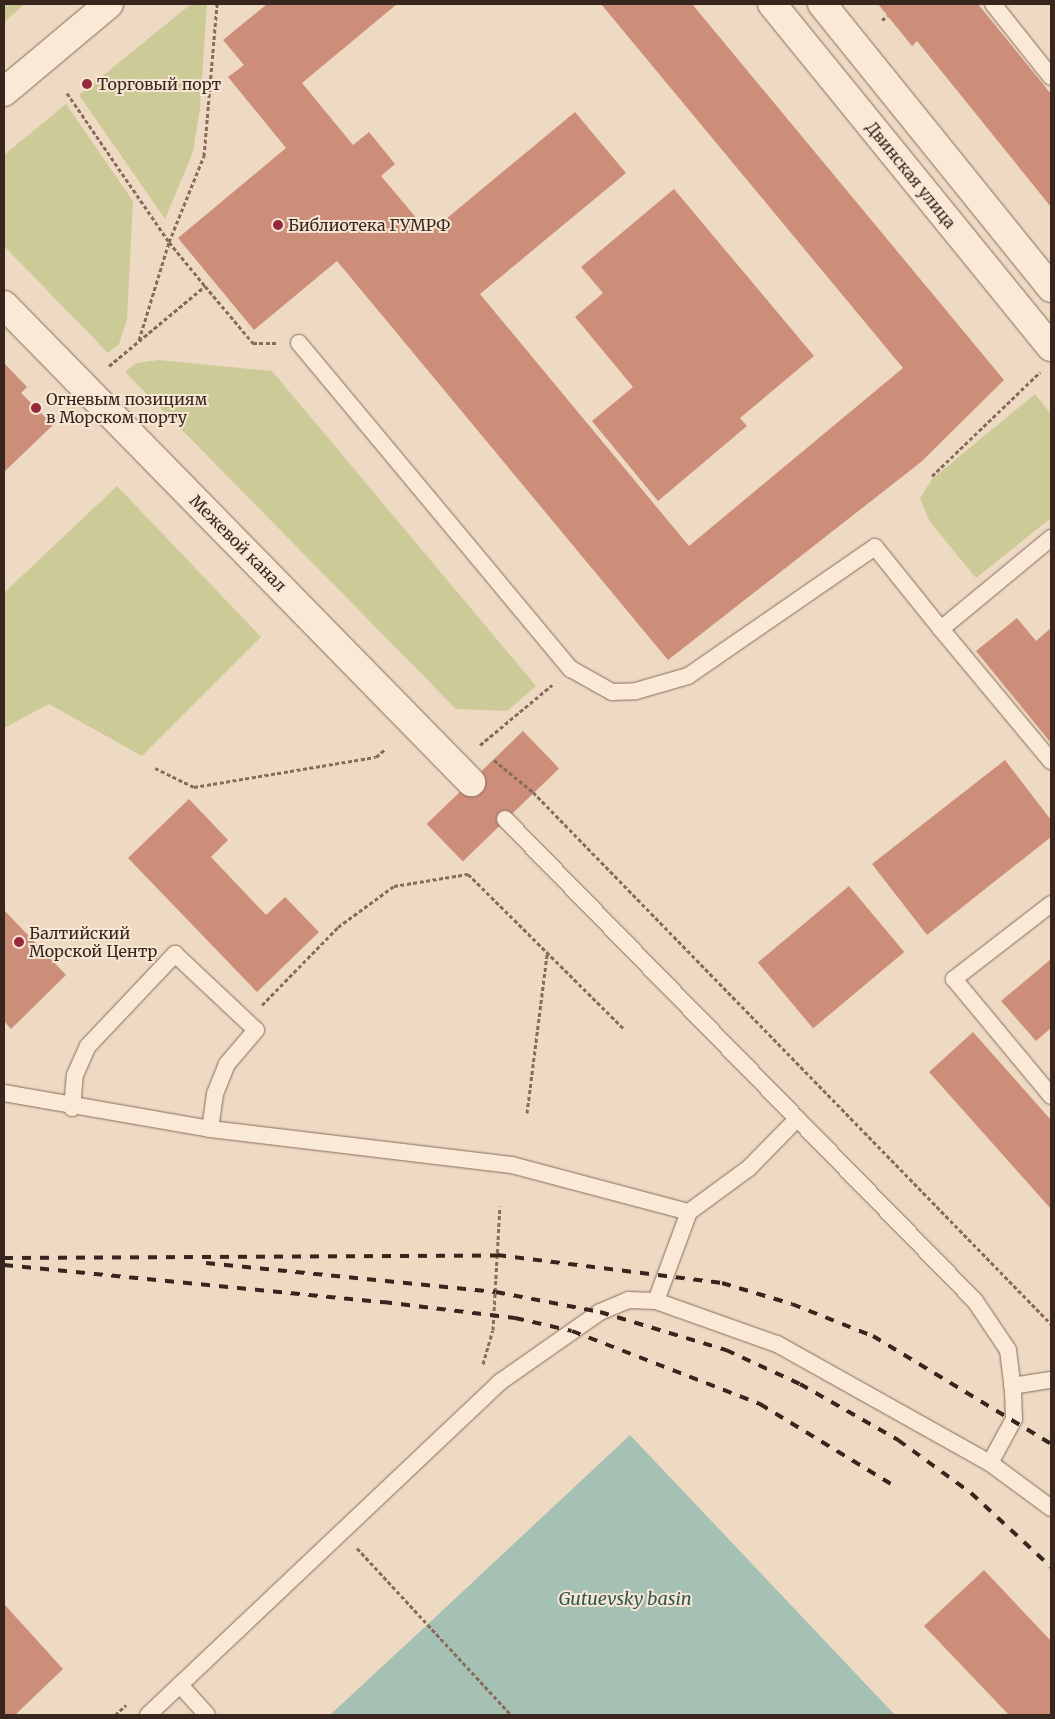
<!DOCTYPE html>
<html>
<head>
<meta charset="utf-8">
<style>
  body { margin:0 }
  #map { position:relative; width:1055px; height:1719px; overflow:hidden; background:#eedac3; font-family:Merriweather,serif }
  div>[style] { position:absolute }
  .green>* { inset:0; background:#ccca97 }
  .water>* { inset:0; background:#a5c1b4 }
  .building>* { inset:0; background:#cd8e79; transform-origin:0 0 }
  .path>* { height:3px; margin-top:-1.5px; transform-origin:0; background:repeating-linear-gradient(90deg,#896b5a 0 4px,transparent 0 6.5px) }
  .roads { filter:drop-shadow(0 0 1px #896b5a) drop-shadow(0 0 1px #896b5a) }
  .service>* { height:16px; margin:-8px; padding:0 8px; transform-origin:8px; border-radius:8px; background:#f9e9d6 }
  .minor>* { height:28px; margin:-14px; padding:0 14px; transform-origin:14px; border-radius:14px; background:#f9e9d6 }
  .tertiary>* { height:28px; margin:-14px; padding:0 14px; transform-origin:14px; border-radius:14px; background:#f9e9d6 }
  .rail>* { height:4px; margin-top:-2px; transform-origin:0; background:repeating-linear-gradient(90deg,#38261e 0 9px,transparent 0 18px) }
  .dots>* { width:14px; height:14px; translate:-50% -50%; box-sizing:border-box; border:2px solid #f6e6d3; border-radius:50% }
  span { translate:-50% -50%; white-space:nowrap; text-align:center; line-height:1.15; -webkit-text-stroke:4px #f6e6d3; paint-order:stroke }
  .poi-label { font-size:16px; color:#38261e }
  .left { translate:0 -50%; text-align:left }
  .street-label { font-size:16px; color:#38261e }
  .water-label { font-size:18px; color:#2d584f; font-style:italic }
  .frame { position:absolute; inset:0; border:5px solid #38261e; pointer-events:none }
</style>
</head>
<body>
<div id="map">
  <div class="green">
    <i style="clip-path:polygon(4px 4px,25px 4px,4px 22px)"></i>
    <i style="clip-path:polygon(191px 4px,207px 4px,200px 108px,193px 152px,165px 219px,79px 95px)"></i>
    <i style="clip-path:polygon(66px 104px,133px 201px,127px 319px,119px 344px,108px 353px,4px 246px,4px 155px)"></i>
    <i style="clip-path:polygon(159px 360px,272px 371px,536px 686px,507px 711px,456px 709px,125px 372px,136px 363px)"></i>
    <i style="clip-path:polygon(1035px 394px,1051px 414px,1051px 518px,976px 578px,930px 522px,920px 498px,932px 479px)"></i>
    <i style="clip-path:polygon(117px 486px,261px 637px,142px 756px,49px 704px,4px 728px,4px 593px)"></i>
  </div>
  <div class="water">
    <i style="clip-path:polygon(630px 1435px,895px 1715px,330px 1715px,428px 1624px)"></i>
  </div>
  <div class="building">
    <i style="clip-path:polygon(267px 4px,397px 4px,302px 83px,353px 145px,369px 132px,395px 164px,381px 176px,429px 233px,575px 112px,626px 173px,480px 294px,689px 546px,903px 368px,601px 4px,692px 4px,1004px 380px,921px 462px,668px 660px,337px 261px,254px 330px,178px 238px,286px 148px,228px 77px,244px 65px,223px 40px)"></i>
    <i style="clip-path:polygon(878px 4px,978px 4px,1051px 94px,1051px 207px,917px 41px,912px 46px)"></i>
    <i style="clip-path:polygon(674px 189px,814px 356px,740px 418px,747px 426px,658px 501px,592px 421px,633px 387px,575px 317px,603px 293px,581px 267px)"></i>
    <i style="clip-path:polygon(4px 363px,27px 387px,21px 393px,53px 425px,4px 472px)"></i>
    <i style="clip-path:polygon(1017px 618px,1036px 641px,1051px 628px,1051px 743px,976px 651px)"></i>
    <i style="left:523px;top:731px;width:52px;height:134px;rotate:46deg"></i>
    <i style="clip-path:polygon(1005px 760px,1051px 820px,1051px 837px,927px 935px,872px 864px)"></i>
    <i style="clip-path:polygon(189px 799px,228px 840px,211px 857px,266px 915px,285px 897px,319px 932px,257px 992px,128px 858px)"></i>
    <i style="left:849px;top:886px;width:86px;height:119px;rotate:50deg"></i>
    <i style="clip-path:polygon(4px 910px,66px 975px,11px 1029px,4px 1021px)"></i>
    <i style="clip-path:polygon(1051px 959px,1051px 1028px,1036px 1041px,1001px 1001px)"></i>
    <i style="clip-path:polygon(973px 1032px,1051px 1120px,1051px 1209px,929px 1072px)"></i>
    <i style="clip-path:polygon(984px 1570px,1051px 1641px,1051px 1715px,1009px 1715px,924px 1626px)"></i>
    <i style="clip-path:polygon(4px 1604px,63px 1669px,15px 1715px,4px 1715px)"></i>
  </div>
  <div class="path">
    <i style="left:882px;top:20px;width:7px;rotate:-34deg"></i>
    <i style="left:67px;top:93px;width:181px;rotate:55.6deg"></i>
    <i style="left:169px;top:242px;width:57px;rotate:50.7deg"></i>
    <i style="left:205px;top:286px;width:75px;rotate:49.9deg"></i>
    <i style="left:253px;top:343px;width:23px"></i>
    <i style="left:139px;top:340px;width:102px;rotate:-73deg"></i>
    <i style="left:169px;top:242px;width:93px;rotate:-67.9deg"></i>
    <i style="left:204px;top:156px;width:153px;rotate:-85.1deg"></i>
    <i style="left:109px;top:366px;width:125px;rotate:-39.8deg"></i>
    <i style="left:932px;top:476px;width:150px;rotate:-43.9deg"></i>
    <i style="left:480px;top:745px;width:94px;rotate:-39.8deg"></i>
    <i style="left:494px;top:760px;width:50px;rotate:39.4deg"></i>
    <i style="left:533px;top:792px;width:743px;rotate:45.76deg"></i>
    <i style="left:155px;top:768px;width:43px;rotate:26deg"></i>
    <i style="left:194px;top:787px;width:184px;rotate:-9.4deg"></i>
    <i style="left:376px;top:757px;width:11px;rotate:-41deg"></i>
    <i style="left:262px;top:1005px;width:109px;rotate:-45.7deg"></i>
    <i style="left:338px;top:927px;width:69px;rotate:-36.2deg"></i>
    <i style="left:394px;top:886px;width:75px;rotate:-9.2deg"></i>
    <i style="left:468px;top:874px;width:221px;rotate:44.8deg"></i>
    <i style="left:527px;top:1113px;width:160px;rotate:-82.8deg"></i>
    <i style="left:483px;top:1364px;width:35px;rotate:-74deg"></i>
    <i style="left:493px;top:1330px;width:124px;rotate:-86.8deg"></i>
    <i style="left:357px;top:1548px;width:227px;rotate:47.3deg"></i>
    <i style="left:115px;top:1715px;width:15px;rotate:-42deg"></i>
  </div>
  <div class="roads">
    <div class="service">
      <i style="left:993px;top:4px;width:93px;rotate:51.5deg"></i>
      <i style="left:299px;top:343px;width:425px;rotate:50.2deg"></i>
      <i style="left:571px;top:669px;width:47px;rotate:29.3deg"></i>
      <i style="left:612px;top:692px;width:24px;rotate:-2deg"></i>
      <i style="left:636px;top:691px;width:54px;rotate:-16.1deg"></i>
      <i style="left:688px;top:676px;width:227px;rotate:-34.6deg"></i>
      <i style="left:875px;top:547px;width:105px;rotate:51.2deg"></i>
      <i style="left:941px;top:629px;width:143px;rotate:-39.6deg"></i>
      <i style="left:941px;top:629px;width:172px;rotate:50.2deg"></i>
      <i style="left:505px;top:819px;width:673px;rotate:45.72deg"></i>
      <i style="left:975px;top:1301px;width:59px;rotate:56deg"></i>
      <i style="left:1008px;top:1350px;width:40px;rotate:82.9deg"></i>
      <i style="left:1013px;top:1390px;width:29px;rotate:88deg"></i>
      <i style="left:1014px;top:1419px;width:50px;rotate:118.6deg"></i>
      <i style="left:1051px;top:904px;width:123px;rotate:142.3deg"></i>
      <i style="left:954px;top:979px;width:152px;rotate:50.3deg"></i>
      <i style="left:4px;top:1093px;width:209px;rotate:9.9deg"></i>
      <i style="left:210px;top:1129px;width:304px;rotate:6.8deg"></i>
      <i style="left:512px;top:1165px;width:183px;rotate:14.9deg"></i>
      <i style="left:72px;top:1108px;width:33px;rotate:-85deg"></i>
      <i style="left:75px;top:1075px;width:32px;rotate:-66deg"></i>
      <i style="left:88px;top:1046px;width:127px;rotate:-46.6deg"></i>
      <i style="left:175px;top:954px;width:111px;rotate:43.2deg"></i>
      <i style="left:256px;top:1030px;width:45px;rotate:130.5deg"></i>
      <i style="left:227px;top:1064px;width:32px;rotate:112deg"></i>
      <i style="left:215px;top:1094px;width:35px;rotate:98deg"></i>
      <i style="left:656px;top:1301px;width:95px;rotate:-69.7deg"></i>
      <i style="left:689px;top:1212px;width:74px;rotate:-36.3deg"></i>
      <i style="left:749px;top:1168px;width:69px;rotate:-45.6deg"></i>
      <i style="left:1012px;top:1386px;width:39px;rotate:-9deg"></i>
      <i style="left:180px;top:1685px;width:40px;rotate:48deg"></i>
      <i style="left:148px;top:1715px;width:485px;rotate:-43.4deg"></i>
      <i style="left:500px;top:1382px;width:122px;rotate:-35deg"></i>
      <i style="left:600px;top:1312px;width:30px;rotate:-23deg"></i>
      <i style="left:628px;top:1300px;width:28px;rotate:2deg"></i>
      <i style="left:656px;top:1301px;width:128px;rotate:19.6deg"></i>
      <i style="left:777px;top:1344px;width:244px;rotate:29.2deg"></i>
      <i style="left:990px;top:1463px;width:76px;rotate:36.4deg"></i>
    </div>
    <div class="minor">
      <i style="left:4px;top:305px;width:668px;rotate:45.61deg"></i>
    </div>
    <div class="tertiary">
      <i style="left:772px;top:4px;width:442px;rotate:50.9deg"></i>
      <i style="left:822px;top:4px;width:365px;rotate:51.1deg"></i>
      <i style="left:4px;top:92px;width:137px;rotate:-40deg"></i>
    </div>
  </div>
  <div class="rail">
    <i style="left:4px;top:1258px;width:493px;rotate:-0.3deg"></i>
    <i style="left:497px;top:1255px;width:227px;rotate:7.1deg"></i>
    <i style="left:722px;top:1283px;width:73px;rotate:16.7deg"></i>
    <i style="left:792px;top:1304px;width:87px;rotate:21.6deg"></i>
    <i style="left:873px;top:1336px;width:208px;rotate:31.2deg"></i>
    <i style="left:206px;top:1263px;width:291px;rotate:5.7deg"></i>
    <i style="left:496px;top:1292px;width:106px;rotate:10.9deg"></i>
    <i style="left:600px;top:1312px;width:132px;rotate:16.8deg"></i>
    <i style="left:726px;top:1350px;width:81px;rotate:24.7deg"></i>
    <i style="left:800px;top:1384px;width:113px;rotate:29.7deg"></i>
    <i style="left:898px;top:1440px;width:90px;rotate:36deg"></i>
    <i style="left:971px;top:1493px;width:109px;rotate:42.8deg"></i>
    <i style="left:4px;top:1265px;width:381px;rotate:5.6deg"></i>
    <i style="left:383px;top:1302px;width:133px;rotate:6.9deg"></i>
    <i style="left:515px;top:1318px;width:58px;rotate:12.8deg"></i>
    <i style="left:572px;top:1331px;width:202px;rotate:21.2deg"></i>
    <i style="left:760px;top:1404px;width:153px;rotate:31.4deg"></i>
  </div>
  <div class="dots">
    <i style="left:87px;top:84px;background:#98293c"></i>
    <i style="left:278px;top:225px;background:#98293c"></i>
    <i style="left:36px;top:408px;background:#98293c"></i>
    <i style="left:19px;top:942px;background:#98293c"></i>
  </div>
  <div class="poi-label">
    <span class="left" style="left:97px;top:84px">Торговый порт</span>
    <span class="left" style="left:288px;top:225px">Библиотека ГУМРФ</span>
    <span class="left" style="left:46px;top:408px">Огневым позициям<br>в Морском порту</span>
    <span class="left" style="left:29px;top:942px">Балтийский<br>Морской Центр</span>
  </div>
  <div class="street-label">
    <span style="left:911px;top:175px;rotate:51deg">Двинская улица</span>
    <span style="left:238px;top:543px;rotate:45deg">Межевой канал</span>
  </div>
  <div class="water-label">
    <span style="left:625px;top:1599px">Gutuevsky basin</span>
  </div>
  <div class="frame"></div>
</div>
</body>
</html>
